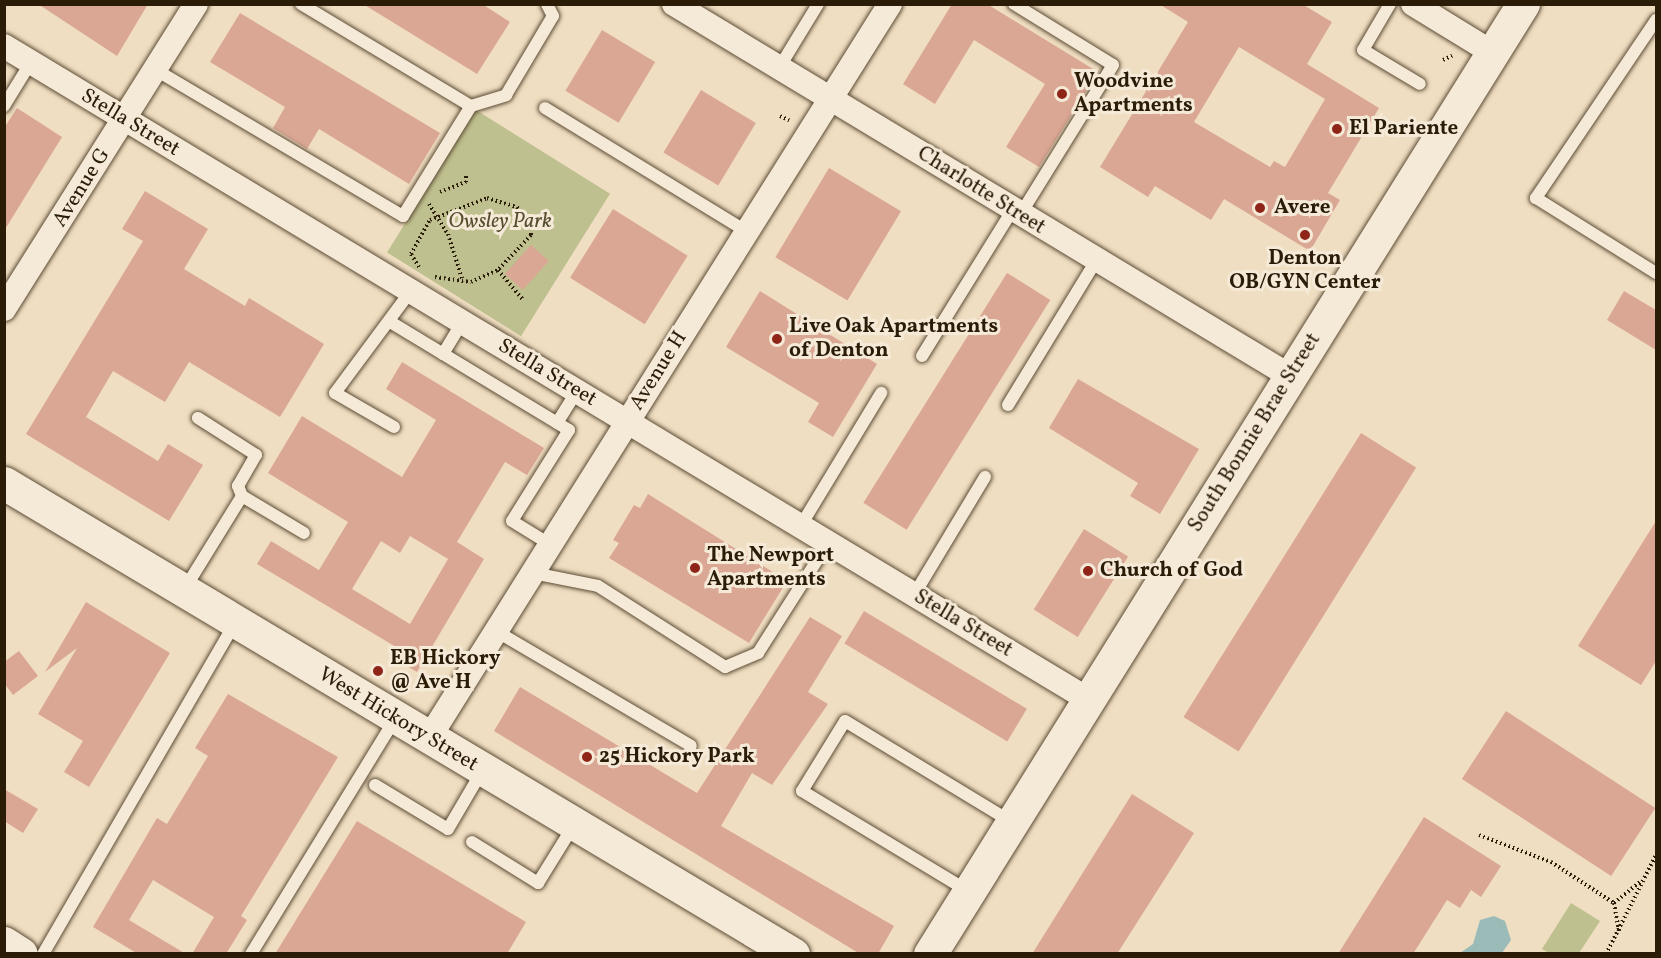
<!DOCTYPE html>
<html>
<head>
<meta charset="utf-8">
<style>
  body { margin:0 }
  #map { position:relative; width:1661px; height:958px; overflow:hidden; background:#f0dec2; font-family:Vollkorn,serif }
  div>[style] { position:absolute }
  .green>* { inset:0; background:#bfc08f; transform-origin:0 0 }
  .water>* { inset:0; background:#9bbbb9 }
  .building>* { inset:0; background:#dba795; transform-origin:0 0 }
  .path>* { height:4px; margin-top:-2px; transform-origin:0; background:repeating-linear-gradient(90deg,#2a1c06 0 1.5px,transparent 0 4.5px) }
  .roads { filter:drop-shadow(0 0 2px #5c4c35) drop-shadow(0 0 2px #5c4c35) }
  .service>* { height:12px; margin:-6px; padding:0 6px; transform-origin:6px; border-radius:6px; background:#f5ead7 }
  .minor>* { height:24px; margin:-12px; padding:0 12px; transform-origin:12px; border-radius:12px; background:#f5ead7 }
  .secondary>* { height:33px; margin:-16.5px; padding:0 16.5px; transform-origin:16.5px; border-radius:16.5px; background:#f5ead7 }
  .dots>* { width:16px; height:16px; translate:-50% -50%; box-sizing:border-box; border:3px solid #f5ead7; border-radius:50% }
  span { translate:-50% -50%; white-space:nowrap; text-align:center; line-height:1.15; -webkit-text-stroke:6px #f5ead7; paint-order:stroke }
  .poi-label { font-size:21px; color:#2a1c06; font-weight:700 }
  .left { translate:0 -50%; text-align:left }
  .street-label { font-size:21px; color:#2a1c06 }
  .park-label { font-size:21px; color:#574d2f; font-style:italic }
  .frame { position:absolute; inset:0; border:6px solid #2a1c06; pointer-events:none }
</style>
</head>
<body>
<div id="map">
  <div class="green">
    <i style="left:476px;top:110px;width:158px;height:168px;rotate:32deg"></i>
    <i style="clip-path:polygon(1571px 903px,1600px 921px,1579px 953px,1549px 953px,1542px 949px)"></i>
  </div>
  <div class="water">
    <i style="clip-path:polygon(1494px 916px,1505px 921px,1511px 940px,1502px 953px,1460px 953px,1473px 944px,1480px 920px)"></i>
  </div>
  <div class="building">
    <i style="clip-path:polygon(38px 4px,148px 4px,117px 56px)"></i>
    <i style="clip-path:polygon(363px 4px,482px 4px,510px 22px,477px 74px)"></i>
    <i style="clip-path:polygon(952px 4px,987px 4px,1098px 72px,1039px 167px,1006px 147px,1045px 84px,974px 40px,935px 104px,903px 84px)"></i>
    <i style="clip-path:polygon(evenodd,1159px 4px,1302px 4px,1332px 22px,1307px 64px,1379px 108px,1328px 193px,1340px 200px,1310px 251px,1224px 199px,1211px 220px,1155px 186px,1148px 197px,1100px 167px,1188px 22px,1159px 4px,1239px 47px,1325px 99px,1285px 167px,1274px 161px,1270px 167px,1194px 122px,1239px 47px)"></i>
    <i style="clip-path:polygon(240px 13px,440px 133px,409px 184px,319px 129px,307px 149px,273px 128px,285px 107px,210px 62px)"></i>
    <i style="left:602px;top:30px;width:62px;height:71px;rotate:31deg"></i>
    <i style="left:701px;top:90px;width:64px;height:73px;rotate:31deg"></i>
    <i style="clip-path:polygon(17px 108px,62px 137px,4px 231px,4px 128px)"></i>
    <i style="left:829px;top:168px;width:84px;height:104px;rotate:31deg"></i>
    <i style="clip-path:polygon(145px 191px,208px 229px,184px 269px,245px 306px,249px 298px,324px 344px,280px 417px,189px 362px,165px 402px,113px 371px,86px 417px,158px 461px,168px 444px,203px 465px,169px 521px,26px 434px,143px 241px,122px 229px)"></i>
    <i style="left:613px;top:209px;width:88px;height:81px;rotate:32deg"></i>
    <i style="left:531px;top:245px;width:24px;height:39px;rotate:42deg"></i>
    <i style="left:1007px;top:273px;width:51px;height:271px;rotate:32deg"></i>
    <i style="clip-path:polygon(760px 291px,877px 364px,833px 437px,808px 422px,819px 403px,726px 347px)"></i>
    <i style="clip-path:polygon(1624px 291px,1656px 310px,1656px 350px,1607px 320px)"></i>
    <i style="clip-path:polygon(evenodd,402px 362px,544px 448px,527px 475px,505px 462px,457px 542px,484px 559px,417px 672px,390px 656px,396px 647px,257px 564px,271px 541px,319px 570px,348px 522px,268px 473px,302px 416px,402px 477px,436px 420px,386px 389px,402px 362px,410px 536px,448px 559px,410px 624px,352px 589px,381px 541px,400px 553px,410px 536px)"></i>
    <i style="clip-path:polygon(1078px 379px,1199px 449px,1160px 514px,1130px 496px,1138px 483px,1049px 428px)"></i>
    <i style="left:1361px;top:433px;width:65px;height:335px;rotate:32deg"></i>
    <i style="clip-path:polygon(648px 494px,787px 581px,749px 643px,609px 558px,619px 543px,613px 540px,634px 505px,640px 508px)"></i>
    <i style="clip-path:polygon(1656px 521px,1656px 661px,1641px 685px,1578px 646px)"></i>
    <i style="left:1084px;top:529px;width:52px;height:95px;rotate:32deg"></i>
    <i style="clip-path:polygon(86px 602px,170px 653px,89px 787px,64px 772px,83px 741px,38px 714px,77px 648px,45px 672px)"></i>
    <i style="left:864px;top:611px;width:190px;height:38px;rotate:31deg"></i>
    <i style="clip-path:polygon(810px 617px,842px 636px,808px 692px,828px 704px,772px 785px,752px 773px,721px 826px,894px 926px,878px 954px,860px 954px,494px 731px,520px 687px,697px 793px)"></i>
    <i style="clip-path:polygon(19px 651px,38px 676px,13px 695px,4px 683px,4px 662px)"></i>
    <i style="clip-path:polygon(228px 694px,338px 757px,241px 916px,247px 920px,226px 954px,192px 954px,214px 917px,153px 880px,129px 920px,186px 954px,138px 954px,93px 927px,157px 818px,167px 824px,208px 756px,195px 748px)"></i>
    <i style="left:1506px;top:711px;width:178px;height:81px;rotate:33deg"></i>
    <i style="clip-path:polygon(4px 789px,38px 809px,23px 833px,4px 821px)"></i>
    <i style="clip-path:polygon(1132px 794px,1194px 833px,1117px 954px,1032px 954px)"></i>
    <i style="clip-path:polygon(1424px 817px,1501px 866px,1481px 897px,1471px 890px,1460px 908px,1447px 900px,1413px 954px,1338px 954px)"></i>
    <i style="clip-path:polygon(357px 821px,526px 922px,507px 954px,275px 954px)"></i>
  </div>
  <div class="path">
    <i style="left:1443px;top:60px;width:10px;rotate:-24deg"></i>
    <i style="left:780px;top:116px;width:10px;rotate:24deg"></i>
    <i style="left:440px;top:192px;width:28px;rotate:-21deg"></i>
    <i style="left:466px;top:182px;width:7px;rotate:-90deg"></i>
    <i style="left:429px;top:204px;width:36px;rotate:58deg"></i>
    <i style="left:448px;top:234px;width:50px;rotate:72.6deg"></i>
    <i style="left:419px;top:267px;width:15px;rotate:-122deg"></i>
    <i style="left:411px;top:254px;width:39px;rotate:-61deg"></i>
    <i style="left:430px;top:220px;width:61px;rotate:-21.1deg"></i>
    <i style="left:487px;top:198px;width:31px;rotate:17deg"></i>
    <i style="left:517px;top:207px;width:22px;rotate:51deg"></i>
    <i style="left:531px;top:224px;width:11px;rotate:90deg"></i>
    <i style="left:531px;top:235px;width:48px;rotate:133.3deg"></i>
    <i style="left:435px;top:277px;width:36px;rotate:8deg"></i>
    <i style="left:471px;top:282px;width:30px;rotate:-24deg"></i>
    <i style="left:498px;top:270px;width:38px;rotate:50deg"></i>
    <i style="left:1479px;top:835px;width:77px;rotate:20.6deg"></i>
    <i style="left:1551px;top:862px;width:75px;rotate:33.1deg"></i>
    <i style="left:1614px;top:903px;width:29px;rotate:80deg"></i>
    <i style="left:1614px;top:903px;width:36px;rotate:-39deg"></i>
    <i style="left:1606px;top:954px;width:111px;rotate:-63.2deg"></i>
  </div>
  <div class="roads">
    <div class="service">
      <i style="left:301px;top:4px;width:198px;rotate:31deg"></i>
      <i style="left:1014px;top:4px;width:116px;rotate:31.6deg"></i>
      <i style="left:1113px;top:65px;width:176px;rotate:121.8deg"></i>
      <i style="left:1390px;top:4px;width:53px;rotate:120.4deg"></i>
      <i style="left:1363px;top:50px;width:66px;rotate:30.8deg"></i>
      <i style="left:1656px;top:20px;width:215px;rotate:124deg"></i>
      <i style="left:1536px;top:198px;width:142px;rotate:32deg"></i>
      <i style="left:779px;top:68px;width:75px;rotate:-58.6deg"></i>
      <i style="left:156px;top:70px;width:287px;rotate:30.6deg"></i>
      <i style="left:403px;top:216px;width:129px;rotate:-58.3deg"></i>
      <i style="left:471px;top:106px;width:37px;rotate:-17deg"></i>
      <i style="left:506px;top:95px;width:92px;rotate:-59.3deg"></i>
      <i style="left:553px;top:16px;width:13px;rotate:-117deg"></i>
      <i style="left:4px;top:106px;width:52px;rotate:-58.5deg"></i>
      <i style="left:545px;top:108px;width:237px;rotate:31.5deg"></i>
      <i style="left:392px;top:323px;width:207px;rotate:31.2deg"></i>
      <i style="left:569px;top:430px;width:107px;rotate:122.1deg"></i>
      <i style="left:512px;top:521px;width:46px;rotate:31.6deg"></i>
      <i style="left:443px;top:354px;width:37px;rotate:-59deg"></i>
      <i style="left:922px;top:356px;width:171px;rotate:-58.2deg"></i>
      <i style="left:1008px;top:405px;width:169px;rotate:-58.6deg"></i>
      <i style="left:557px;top:423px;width:38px;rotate:-58deg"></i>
      <i style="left:394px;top:427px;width:68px;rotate:-150deg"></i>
      <i style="left:335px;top:393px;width:126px;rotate:-53.4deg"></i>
      <i style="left:242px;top:496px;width:72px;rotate:30.8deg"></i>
      <i style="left:800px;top:527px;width:157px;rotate:-58.8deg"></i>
      <i style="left:533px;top:573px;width:66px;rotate:11.3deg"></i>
      <i style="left:598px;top:586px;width:151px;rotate:32.5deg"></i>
      <i style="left:725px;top:667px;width:36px;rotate:-23deg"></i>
      <i style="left:758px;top:653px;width:130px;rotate:-57.5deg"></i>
      <i style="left:184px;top:590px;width:110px;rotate:-58.3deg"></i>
      <i style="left:242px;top:496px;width:11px;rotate:-112deg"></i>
      <i style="left:238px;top:486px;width:36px;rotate:-60deg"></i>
      <i style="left:256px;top:455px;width:69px;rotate:-147.5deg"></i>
      <i style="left:914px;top:595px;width:138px;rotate:-59deg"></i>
      <i style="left:496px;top:631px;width:226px;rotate:30.5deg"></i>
      <i style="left:375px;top:785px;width:85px;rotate:31.1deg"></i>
      <i style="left:448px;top:829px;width:67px;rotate:-59.6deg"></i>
      <i style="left:472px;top:842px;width:78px;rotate:31.8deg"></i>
      <i style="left:538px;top:883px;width:68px;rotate:-58.2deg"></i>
      <i style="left:968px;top:891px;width:194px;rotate:-148.9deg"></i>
      <i style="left:802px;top:791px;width:82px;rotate:-58.4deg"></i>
      <i style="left:845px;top:721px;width:195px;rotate:31.2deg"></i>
      <i style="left:43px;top:954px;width:383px;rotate:-59.9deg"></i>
      <i style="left:251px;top:954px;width:276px;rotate:-58.5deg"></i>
    </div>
    <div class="minor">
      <i style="left:674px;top:4px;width:720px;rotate:31.13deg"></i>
      <i style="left:1413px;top:4px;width:94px;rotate:31.5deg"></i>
      <i style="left:4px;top:46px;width:1267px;rotate:31.08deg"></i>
      <i style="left:4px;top:309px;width:360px;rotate:-57.8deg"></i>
      <i style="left:429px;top:738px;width:867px;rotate:-57.87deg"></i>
    </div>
    <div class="secondary">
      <i style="left:4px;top:483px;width:919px;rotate:30.84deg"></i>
      <i style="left:4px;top:943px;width:20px;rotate:33deg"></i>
      <i style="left:930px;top:954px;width:1120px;rotate:-58.03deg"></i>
    </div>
  </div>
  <div class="dots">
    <i style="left:1062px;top:94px;background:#8f2418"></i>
    <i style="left:1337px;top:129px;background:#8f2418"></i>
    <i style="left:1260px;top:208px;background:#8f2418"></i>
    <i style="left:1305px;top:235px;background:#8f2418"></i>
    <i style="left:777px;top:339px;background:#8f2418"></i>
    <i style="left:695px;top:568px;background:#8f2418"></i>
    <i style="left:1088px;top:571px;background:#8f2418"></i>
    <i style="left:378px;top:671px;background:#8f2418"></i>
    <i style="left:587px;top:757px;background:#8f2418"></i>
  </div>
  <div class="poi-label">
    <span class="left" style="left:1074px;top:94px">Woodvine<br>Apartments</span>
    <span class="left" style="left:1349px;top:129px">El Pariente</span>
    <span class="left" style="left:1274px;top:208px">Avere</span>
    <span style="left:1305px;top:271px">Denton<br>OB/GYN Center</span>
    <span class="left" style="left:789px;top:339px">Live Oak Apartments<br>of Denton</span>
    <span class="left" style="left:707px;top:568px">The Newport<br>Apartments</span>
    <span class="left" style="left:1100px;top:571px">Church of God</span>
    <span class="left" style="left:390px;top:671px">EB Hickory<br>@ Ave H</span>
    <span class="left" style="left:599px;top:757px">25 Hickory Park</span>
  </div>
  <div class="street-label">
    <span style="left:130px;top:123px;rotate:31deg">Stella Street</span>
    <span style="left:82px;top:188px;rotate:-58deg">Avenue G</span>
    <span style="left:981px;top:191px;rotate:32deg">Charlotte Street</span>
    <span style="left:659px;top:371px;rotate:-58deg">Avenue H</span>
    <span style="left:547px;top:373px;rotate:31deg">Stella Street</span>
    <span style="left:1255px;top:433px;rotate:-58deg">South Bonnie Brae Street</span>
    <span style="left:963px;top:624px;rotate:31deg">Stella Street</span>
    <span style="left:398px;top:720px;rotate:31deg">West Hickory Street</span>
  </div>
  <div class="park-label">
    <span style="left:500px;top:222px">Owsley Park</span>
  </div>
  <div class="frame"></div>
</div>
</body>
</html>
